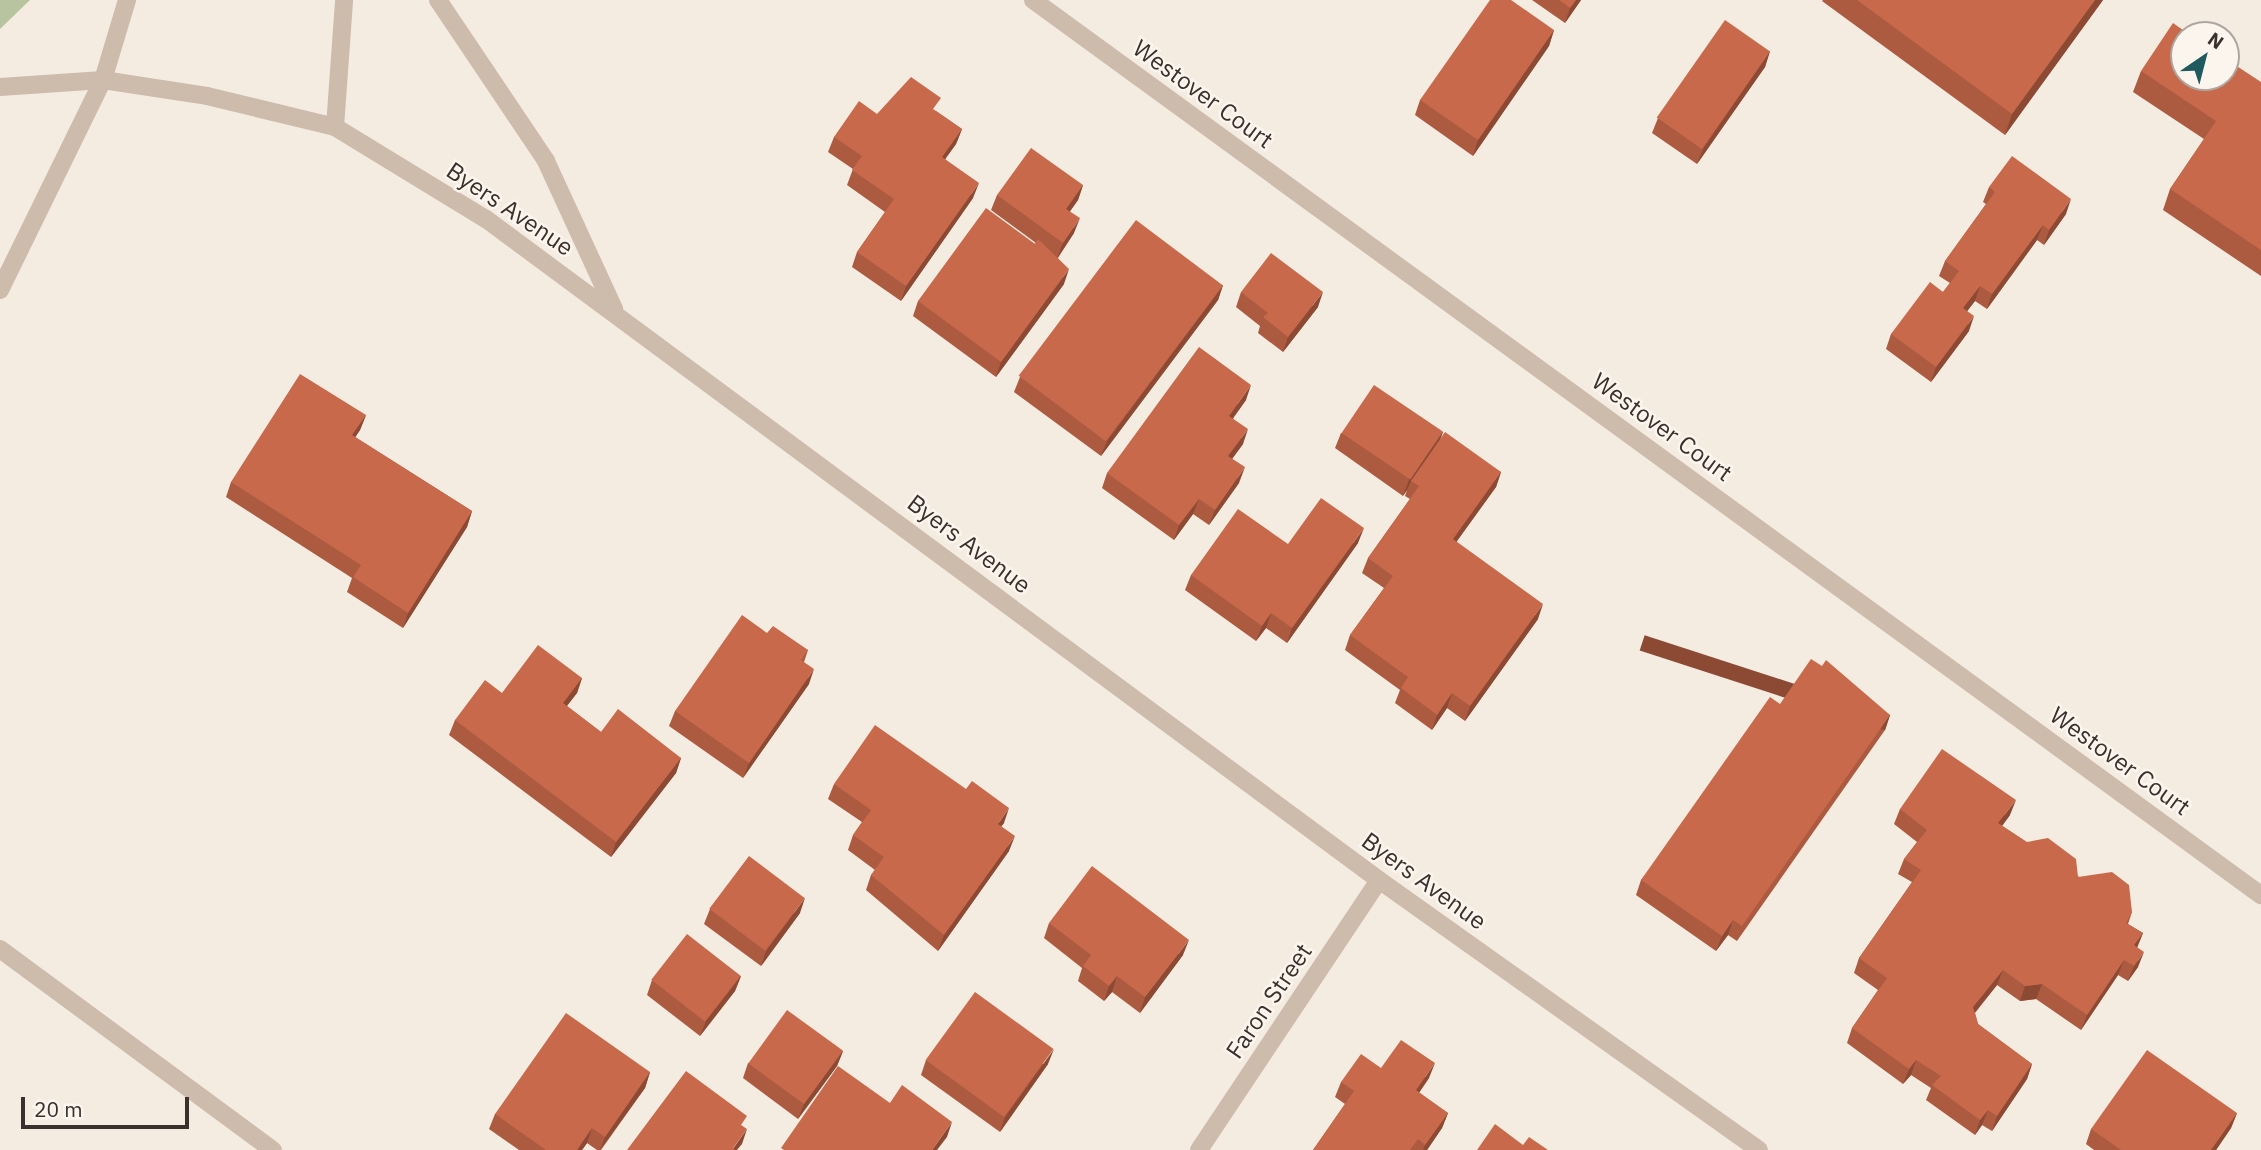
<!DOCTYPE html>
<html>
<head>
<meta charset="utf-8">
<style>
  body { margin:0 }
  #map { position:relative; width:2261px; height:1150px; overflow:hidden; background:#f4ebe1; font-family:"IBM Plex Sans",sans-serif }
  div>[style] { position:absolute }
  .green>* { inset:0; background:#b8c4a0 }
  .minor>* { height:18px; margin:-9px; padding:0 9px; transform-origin:9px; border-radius:9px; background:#cdbbac }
  .tertiary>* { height:18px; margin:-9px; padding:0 9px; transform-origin:9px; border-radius:9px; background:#cdbbac }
  .wall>* { inset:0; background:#ac5a40 }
  .shaded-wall>* { inset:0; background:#8c4a34; transform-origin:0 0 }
  .building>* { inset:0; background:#c8694b; transform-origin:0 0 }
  span { translate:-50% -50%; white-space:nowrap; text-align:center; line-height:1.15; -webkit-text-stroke:5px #fbf5ee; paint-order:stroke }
  .street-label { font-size:24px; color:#3b302b }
  .north { position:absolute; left:2170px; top:21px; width:70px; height:70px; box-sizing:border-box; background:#fbf5ee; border:2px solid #aea6a0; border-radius:50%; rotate:35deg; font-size:19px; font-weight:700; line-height:28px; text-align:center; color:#3b302b }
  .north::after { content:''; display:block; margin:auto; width:24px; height:32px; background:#1f5a5e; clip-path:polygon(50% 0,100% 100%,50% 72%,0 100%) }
  .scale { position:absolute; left:21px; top:1097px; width:168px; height:32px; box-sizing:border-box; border:4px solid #3b302b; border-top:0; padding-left:9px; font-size:21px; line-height:24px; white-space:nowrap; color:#3b302b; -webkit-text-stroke:5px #fbf5ee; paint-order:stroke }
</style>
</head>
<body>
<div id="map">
  <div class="green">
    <i style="clip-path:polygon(0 0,30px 0,0 29px)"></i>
  </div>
  <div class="minor">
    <i style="left:1033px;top:0;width:1520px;rotate:36.09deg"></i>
    <i style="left:0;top:87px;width:103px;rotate:-3.9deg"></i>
    <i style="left:335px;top:127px;width:127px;rotate:-85.9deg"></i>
    <i style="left:0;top:949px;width:339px;rotate:36.4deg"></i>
    <i style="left:1199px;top:1150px;width:324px;rotate:-56.3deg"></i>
  </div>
  <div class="tertiary">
    <i style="left:438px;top:0;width:194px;rotate:56.1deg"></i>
    <i style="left:546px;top:161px;width:163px;rotate:65.3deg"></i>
    <i style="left:103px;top:80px;width:105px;rotate:8.7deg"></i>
    <i style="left:207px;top:96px;width:132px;rotate:13.6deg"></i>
    <i style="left:335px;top:127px;width:177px;rotate:31.4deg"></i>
    <i style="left:486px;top:219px;width:1111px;rotate:36.51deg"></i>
    <i style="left:1379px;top:880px;width:466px;rotate:35.4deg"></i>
    <i style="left:0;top:290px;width:234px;rotate:-63.9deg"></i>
    <i style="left:103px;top:80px;width:84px;rotate:-73.3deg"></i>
  </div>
  <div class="wall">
    <i style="clip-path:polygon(1532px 0,1581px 0,1565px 23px)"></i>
    <i style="clip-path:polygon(1823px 0,2103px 0,2005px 135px,1822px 1px)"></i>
    <i style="clip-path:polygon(1554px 30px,1549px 46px,1473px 156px,1415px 115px,1420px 100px)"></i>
    <i style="clip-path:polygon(1770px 51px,1765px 67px,1697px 164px,1652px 133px,1658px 118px)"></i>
    <i style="clip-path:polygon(2141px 71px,2261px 82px,2261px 276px,2163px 210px,2170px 189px,2204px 139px,2133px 92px)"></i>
    <i style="clip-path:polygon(936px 111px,962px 129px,956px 144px,945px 159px,973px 198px,901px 301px,852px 267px,857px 252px,885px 212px,847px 185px,853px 169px,828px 152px,834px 137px,877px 114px)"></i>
    <i style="clip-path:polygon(1083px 185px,1078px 200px,1070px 211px,1074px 233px,1058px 258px,1064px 284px,996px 377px,913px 316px,918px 301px,1036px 243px,991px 210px,997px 195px)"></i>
    <i style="clip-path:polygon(1989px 187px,2066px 214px,2044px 245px,2037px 240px,1987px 309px,1975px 301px,1967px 311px,1969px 331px,1931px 382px,1886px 349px,1891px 334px,1943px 292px,1950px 283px,1939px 276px,1945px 261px,1986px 204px,1983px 202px)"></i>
    <i style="clip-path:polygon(1223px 285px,1218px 300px,1101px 456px,1014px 392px,1020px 377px)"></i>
    <i style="clip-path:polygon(1241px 292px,1318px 307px,1283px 352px,1258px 333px,1260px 326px,1236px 307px)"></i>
    <i style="clip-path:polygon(1246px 400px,1233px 418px,1243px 444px,1232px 459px,1239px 483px,1209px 525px,1193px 514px,1174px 540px,1102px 488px,1107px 473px)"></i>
    <i style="clip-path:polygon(366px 415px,360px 430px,355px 437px,472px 511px,467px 527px,403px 628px,347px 592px,352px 578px,226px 497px,231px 482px)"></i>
    <i style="clip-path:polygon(1443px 432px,1440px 440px,1501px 472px,1496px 487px,1456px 542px,1538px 619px,1465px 721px,1447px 708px,1432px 730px,1395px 703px,1400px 690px,1345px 650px,1350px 635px,1384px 588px,1362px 573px,1368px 558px,1410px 499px,1405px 496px,1407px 490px,1403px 496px,1335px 448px,1341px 433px)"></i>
    <i style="clip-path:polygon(1358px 543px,1287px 643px,1266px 628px,1256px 641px,1185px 590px,1191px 575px,1288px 544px)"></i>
    <i style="clip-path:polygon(767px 633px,808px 650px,804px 662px,809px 684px,743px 778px,669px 726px,675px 711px)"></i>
    <i style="clip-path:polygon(582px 678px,577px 693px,567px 706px,601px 732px,681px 758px,676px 773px,611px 857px,449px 735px,455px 720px,502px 693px)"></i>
    <i style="clip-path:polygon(1780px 704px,1890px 715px,1885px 730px,1737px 941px,1728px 935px,1716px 951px,1636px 895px,1641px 880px)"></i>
    <i style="clip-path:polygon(834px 784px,1004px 823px,1001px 826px,1009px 851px,938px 951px,866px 890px,871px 875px,875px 870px,848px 850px,853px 835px,862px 822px,828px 799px)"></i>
    <i style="clip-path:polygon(1900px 809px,2010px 815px,2002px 826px,2132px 912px,2128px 924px,2143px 933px,2137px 947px,2138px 967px,2128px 981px,2118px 975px,2081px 1030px,2036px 999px,2020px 1001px,1997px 985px,1975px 1013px,1978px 1024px,2032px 1064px,2027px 1079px,1992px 1131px,1982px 1125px,1975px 1135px,1926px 1100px,1931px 1088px,1911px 1075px,1903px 1084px,1847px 1043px,1852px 1028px,1878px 990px,1854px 973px,1859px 958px,1912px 882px,1898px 874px,1904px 859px,1917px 842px,1894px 824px)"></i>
    <i style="clip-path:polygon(710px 909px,800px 913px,761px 966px,704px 924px)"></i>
    <i style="clip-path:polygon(1049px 923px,1183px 955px,1140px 1013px,1112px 992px,1104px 1001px,1078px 981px,1082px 968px,1044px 938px)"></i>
    <i style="clip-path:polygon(741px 976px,735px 991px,700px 1036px,647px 995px,652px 980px)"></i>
    <i style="clip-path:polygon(843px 1051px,837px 1066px,798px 1119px,743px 1078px,748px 1063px)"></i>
    <i style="clip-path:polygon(926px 1060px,1048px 1064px,1000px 1132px,921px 1075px)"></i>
    <i style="clip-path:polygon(1381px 1068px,1429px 1078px,1419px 1093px,1448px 1113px,1442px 1128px,1427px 1150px,1313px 1150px,1345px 1104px,1335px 1097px,1341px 1082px)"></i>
    <i style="clip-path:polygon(650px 1072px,645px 1088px,601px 1150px,597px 1150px,587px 1143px,582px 1150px,519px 1150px,489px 1129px,495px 1114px)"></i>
    <i style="clip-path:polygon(2237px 1113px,2231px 1128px,2216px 1150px,2094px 1150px,2086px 1144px,2091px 1129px)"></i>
  </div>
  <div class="shaded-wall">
    <i style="clip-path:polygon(1576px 0,1581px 0,1565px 23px,1570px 8px)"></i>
    <i style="clip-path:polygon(2095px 0,2103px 0,2005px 135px,2012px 114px)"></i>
    <i style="clip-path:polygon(1554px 30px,1549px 46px,1473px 156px,1478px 140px)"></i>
    <i style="clip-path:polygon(1770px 51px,1765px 67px,1697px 164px,1703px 149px)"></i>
    <i style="clip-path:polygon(962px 129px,956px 144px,936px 172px,942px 157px)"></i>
    <i style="clip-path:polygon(979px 183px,973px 198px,901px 301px,906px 286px)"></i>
    <i style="clip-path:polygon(1083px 185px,1078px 200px,1061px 224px,1066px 209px)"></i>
    <i style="clip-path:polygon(2071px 199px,2066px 214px,2044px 245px,2049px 230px)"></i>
    <i style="clip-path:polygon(1080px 218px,1074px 233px,1057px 258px,1063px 243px)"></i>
    <i style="clip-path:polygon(2043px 225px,2037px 240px,1987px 309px,1992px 294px)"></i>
    <i style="clip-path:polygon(1069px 269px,1064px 284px,996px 377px,1001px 362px)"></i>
    <i style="clip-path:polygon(1223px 285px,1218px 300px,1101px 456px,1107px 441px)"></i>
    <i style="clip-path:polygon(1980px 286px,1975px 301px,1958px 323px,1963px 308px)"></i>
    <i style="clip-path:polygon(1323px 292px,1318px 307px,1283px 352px,1288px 337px)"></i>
    <i style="clip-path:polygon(1974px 316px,1969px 331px,1931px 382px,1936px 367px)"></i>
    <i style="clip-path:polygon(1251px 385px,1246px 400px,1224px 431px,1229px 416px)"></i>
    <i style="clip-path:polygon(366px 415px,360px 430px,347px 450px,352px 435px)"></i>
    <i style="clip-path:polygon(1248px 429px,1243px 444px,1223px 471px,1228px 456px)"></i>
    <i style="clip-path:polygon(1443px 432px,1437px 447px,1411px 481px,1407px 490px,1403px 496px,1409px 480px)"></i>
    <i style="clip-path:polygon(1245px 467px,1239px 483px,1209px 525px,1215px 510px)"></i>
    <i style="clip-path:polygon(1501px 472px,1496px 487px,1447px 555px,1453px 539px)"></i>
    <i style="clip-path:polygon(1199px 499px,1193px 514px,1174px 540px,1179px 525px)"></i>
    <i style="clip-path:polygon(472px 511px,467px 527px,403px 628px,408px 613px)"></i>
    <i style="clip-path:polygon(1364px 528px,1358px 543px,1287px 643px,1292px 628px)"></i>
    <i style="clip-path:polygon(1543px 604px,1538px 619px,1465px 721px,1470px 706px)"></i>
    <i style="clip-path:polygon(1271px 613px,1266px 628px,1256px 641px,1262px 626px)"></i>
    <i style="clip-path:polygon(814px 669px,809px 684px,743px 778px,749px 763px)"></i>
    <i style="clip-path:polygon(582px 678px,577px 693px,557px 718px,563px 703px)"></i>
    <i style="clip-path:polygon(1452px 693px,1447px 708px,1432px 730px,1437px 715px)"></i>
    <i style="left:1890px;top:715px;width:16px;height:258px;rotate:108deg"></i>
    <i style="clip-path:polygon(681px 758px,676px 773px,611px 857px,616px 842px)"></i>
    <i style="clip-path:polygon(2016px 800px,2010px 815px,1993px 838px,1998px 823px)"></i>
    <i style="clip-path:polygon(1009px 808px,1004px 823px,992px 839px,998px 824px)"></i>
    <i style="clip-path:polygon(1015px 836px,1009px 851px,938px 951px,944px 935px)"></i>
    <i style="clip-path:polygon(805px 898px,800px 913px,761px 966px,766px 951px)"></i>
    <i style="clip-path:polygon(1733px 920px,1728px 935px,1716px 951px,1722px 936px)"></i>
    <i style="clip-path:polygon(2143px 933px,2137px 948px,2134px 945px)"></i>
    <i style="clip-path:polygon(1189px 940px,1183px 955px,1140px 1013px,1145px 997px)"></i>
    <i style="clip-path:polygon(2144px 952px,2138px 967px,2128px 981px,2134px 966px)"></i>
    <i style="clip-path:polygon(2124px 960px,2118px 975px,2081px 1030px,2087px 1015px)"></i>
    <i style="clip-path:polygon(2003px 970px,1997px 985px,1967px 1022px,1973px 1007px)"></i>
    <i style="clip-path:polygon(741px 976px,735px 991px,700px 1036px,706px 1021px)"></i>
    <i style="clip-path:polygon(1117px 976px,1112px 992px,1104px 1001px,1109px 986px)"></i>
    <i style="clip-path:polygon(2042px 984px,2036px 999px,2020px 1001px,2025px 986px)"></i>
    <i style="clip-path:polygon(1054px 1049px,1048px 1064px,1000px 1132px,1005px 1117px)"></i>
    <i style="clip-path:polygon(843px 1051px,837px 1066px,798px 1119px,804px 1104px)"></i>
    <i style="clip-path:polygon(1916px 1060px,1911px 1075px,1903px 1084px,1909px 1069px)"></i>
    <i style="clip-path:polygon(1435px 1063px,1429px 1078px,1410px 1105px,1416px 1090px)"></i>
    <i style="clip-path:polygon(2032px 1064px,2027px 1079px,1992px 1131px,1997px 1116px)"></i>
    <i style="clip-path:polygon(650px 1072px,645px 1088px,600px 1150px,605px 1137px)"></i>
    <i style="clip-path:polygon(1988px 1110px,1982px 1125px,1975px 1135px,1980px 1120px)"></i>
    <i style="clip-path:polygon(1448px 1113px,1442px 1128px,1427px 1150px,1423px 1150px,1425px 1145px)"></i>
    <i style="clip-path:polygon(2237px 1113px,2231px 1128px,2216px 1150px,2211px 1150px)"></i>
    <i style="clip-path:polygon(952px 1122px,947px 1137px,937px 1150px,932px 1150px)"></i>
    <i style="clip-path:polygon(592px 1128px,587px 1143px,582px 1150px,577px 1150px)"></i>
    <i style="clip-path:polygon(747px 1129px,742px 1144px,737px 1150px,732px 1150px)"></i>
  </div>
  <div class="building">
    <i style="clip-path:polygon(1490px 0,1511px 0,1554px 30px,1478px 140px,1420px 100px)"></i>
    <i style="clip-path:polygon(1559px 0,1576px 0,1570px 8px)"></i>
    <i style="clip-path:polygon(1857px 0,2095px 0,2012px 114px)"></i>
    <i style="left:1725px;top:20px;width:55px;height:119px;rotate:35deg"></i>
    <i style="clip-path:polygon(2173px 23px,2190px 35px,2184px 35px,2184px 77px,2226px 77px,2226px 59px,2261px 82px,2261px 250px,2170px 189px,2216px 121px,2141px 71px)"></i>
    <i style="clip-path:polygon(911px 77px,941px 98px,933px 109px,962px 129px,942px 157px,979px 183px,906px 286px,857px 252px,894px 199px,852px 170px,862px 156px,834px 137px,859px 101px,877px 114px)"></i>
    <i style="clip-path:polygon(1031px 148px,1083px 185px,1066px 209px,1080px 218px,1063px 243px,997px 195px)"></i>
    <i style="clip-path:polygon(2012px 156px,2071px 199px,2049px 230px,2043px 225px,1992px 294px,1980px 286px,1963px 308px,1974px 316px,1936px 367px,1891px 334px,1930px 282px,1943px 292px,1959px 271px,1945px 261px,1995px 192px,1989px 187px)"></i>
    <i style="clip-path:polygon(986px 208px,1035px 244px,1038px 239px,1069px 269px,1001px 362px,918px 301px)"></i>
    <i style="left:1136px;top:220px;width:109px;height:195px;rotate:37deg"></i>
    <i style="clip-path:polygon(1271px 253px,1323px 292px,1288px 337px,1263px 317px,1268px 313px,1241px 292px)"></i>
    <i style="clip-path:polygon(1199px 347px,1251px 385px,1229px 416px,1248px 429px,1228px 456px,1245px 467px,1215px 510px,1199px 499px,1179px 525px,1107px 473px)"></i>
    <i style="clip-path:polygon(300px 374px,366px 415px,352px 435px,472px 511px,408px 613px,353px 577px,361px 565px,231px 482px)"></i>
    <i style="left:1374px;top:385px;width:83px;height:58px;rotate:34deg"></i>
    <i style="clip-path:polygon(1445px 432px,1501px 472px,1453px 539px,1543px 604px,1470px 706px,1452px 693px,1437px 715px,1401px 688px,1408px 677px,1350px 635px,1393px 576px,1368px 558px,1419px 486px,1411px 481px)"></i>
    <i style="clip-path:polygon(1321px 498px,1364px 528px,1292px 628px,1271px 613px,1262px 626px,1191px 575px,1238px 509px,1288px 544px)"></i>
    <i style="clip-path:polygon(742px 615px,767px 633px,773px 626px,808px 650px,801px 660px,814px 669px,749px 763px,675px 711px)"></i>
    <i style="clip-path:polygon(538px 645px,582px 678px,563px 703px,601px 732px,618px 709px,681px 758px,616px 842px,455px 720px,485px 680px,502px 693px)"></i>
    <i style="clip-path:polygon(1811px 659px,1822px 666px,1826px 660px,1890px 715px,1742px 926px,1733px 920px,1722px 936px,1641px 880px,1770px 697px,1780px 704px)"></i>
    <i style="clip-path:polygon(875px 725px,966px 789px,972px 781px,1009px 808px,998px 824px,1015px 836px,944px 935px,871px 875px,884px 857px,853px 835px,871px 810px,834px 784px)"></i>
    <i style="clip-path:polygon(1942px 749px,2016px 800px,1998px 823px,2027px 842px,2048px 838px,2076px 859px,2078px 877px,2112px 872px,2129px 885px,2132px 912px,2126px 923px,2143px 933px,2134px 945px,2144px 952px,2134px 966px,2124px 960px,2087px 1015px,2042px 984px,2025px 986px,2003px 970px,1973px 1007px,1978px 1024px,2032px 1064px,1997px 1116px,1988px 1110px,1980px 1120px,1932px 1085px,1941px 1076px,1916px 1060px,1909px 1069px,1852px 1028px,1887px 978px,1859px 958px,1921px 870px,1904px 859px,1927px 830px,1900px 809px)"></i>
    <i style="left:749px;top:856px;width:70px;height:66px;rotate:37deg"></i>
    <i style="clip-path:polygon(1092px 866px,1189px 940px,1145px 997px,1117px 976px,1109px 986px,1083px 966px,1091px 955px,1049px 923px)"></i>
    <i style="left:687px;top:934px;width:68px;height:58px;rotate:38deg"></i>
    <i style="left:975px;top:992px;width:97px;height:84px;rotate:36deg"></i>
    <i style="left:787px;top:1010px;width:69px;height:66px;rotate:36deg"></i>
    <i style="clip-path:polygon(566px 1013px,650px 1072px,605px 1137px,592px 1128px,577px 1150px,546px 1150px,495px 1114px)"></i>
    <i style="clip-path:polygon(1401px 1040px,1435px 1063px,1416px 1090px,1448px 1113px,1425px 1145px,1418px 1139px,1410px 1150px,1313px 1150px,1354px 1091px,1341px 1082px,1361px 1054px,1381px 1068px)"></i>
    <i style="clip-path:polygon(2147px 1050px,2237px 1113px,2211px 1150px,2121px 1150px,2091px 1129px)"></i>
    <i style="clip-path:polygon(838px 1066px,890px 1103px,902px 1085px,952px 1122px,932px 1150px,784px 1150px,781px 1148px)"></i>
    <i style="clip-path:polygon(686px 1071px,747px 1116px,741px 1125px,747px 1129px,733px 1148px,735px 1150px,627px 1150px)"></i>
    <i style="clip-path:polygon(1495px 1124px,1523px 1145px,1529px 1137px,1548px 1150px,1477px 1150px)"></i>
  </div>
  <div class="street-label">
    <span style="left:1203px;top:94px;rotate:36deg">Westover Court</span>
    <span style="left:510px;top:209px;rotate:34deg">Byers Avenue</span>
    <span style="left:1662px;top:427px;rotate:36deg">Westover Court</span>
    <span style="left:969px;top:544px;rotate:37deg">Byers Avenue</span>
    <span style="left:2120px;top:761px;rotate:36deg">Westover Court</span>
    <span style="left:1424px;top:881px;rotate:36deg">Byers Avenue</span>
    <span style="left:1269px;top:1001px;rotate:-56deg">Faron Street</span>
  </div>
  <div class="north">N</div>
  <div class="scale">20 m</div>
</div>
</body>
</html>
